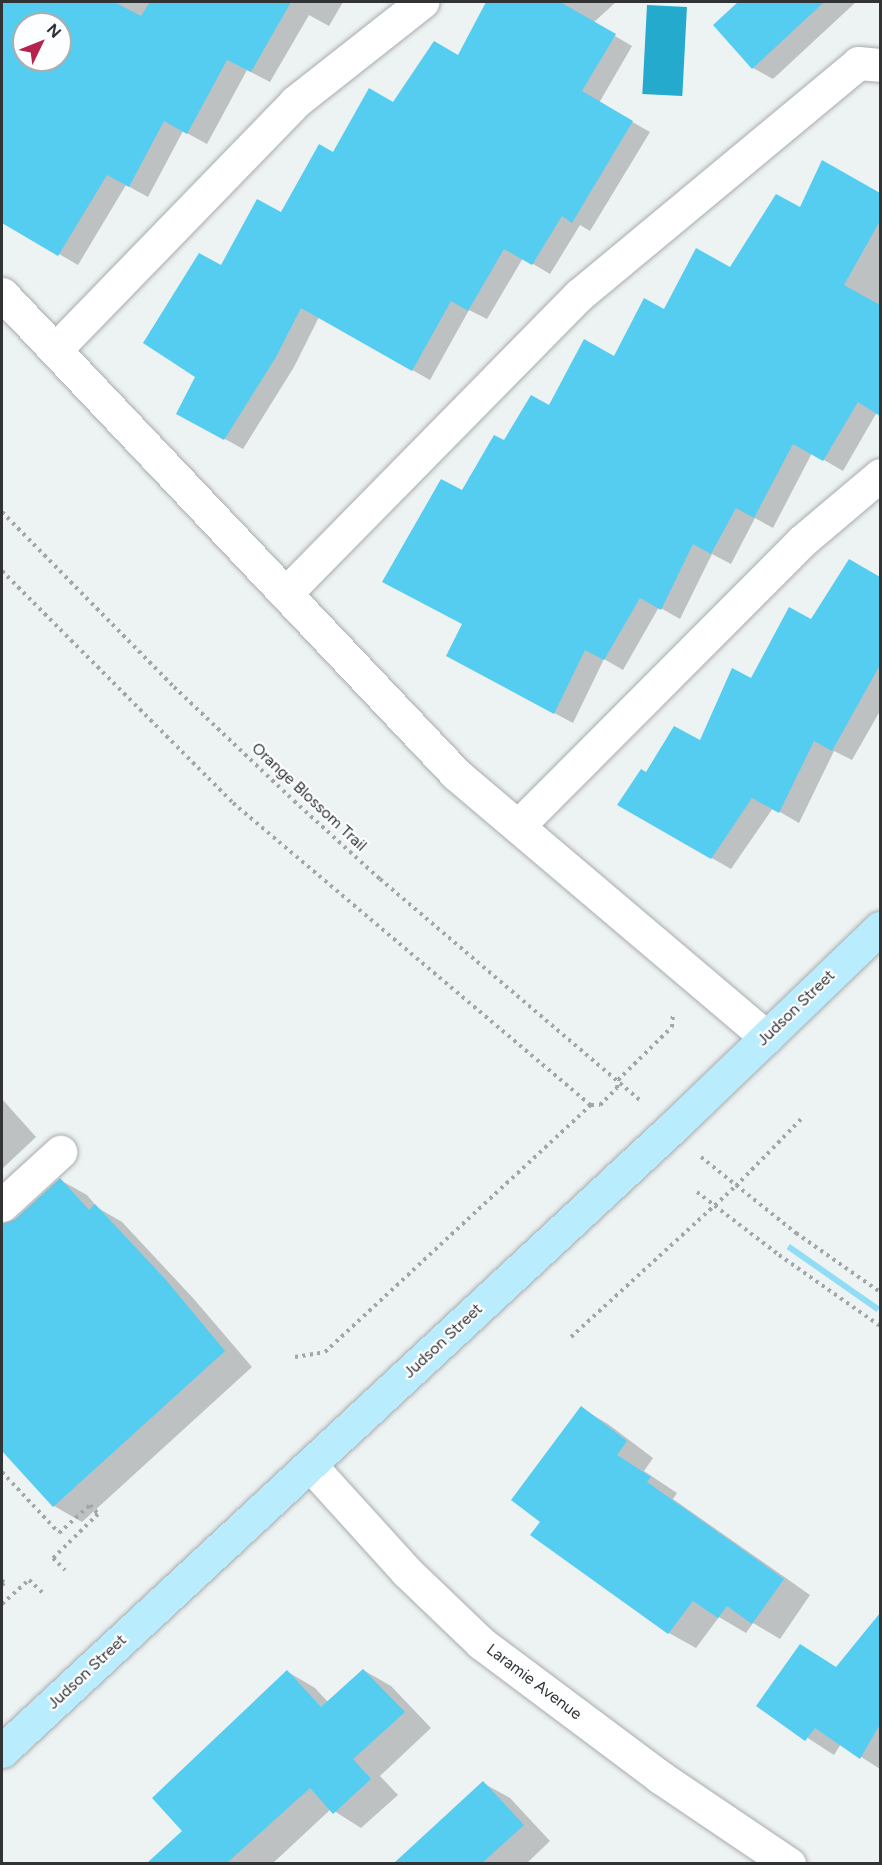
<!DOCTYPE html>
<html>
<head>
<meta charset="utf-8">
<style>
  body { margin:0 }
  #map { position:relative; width:882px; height:1865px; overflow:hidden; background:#edf2f3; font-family:Figtree,sans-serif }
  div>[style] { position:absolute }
  .green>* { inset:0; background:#91ddf6; transform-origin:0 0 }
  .water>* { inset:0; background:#24aacd; transform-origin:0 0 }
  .shadow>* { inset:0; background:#0003 }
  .building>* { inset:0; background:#54cdf1 }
  .path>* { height:4px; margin-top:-2px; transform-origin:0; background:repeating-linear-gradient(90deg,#a2a6a7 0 3px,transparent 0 7.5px) }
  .roads { filter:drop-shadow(0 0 2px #a8acae) drop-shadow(0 0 2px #a8acae) }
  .minor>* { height:33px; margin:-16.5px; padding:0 16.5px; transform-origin:16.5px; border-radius:16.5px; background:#fff }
  .major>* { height:33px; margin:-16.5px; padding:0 16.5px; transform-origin:16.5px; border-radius:16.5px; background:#b9edfe }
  span { translate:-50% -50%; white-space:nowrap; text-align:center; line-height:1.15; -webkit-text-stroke:4.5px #fcfeff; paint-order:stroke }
  .street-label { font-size:16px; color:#313334 }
  .frame { position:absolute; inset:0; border:3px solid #313334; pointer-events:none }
  .north { position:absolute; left:12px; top:12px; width:60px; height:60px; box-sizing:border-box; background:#fcfeff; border:2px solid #abadae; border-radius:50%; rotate:47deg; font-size:16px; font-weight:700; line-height:24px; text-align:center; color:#313334 }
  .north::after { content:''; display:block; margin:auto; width:21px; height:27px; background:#b5234c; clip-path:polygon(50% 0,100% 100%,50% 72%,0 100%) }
</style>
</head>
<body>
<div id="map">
  <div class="green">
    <i style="left:790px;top:1244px;width:110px;height:6px;rotate:35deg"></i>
  </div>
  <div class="water">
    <i style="left:647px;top:5px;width:40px;height:89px;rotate:3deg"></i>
  </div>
  <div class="shadow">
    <i style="clip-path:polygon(evenodd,2px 2px,343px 2px,329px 26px,309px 15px,270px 82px,247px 70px,207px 144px,183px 131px,148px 197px,126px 185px,78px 265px,2px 221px,2px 2px,24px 24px,60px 24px,60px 60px,24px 60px,24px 24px)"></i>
    <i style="clip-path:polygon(488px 2px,616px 2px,593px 23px,632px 46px,599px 103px,650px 132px,590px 231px,580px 225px,550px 274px,523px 258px,487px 319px,469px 310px,430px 380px,319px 317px,294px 367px,243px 449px,178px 413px,197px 376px,222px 267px,282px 214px,333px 154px,394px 104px,459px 57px)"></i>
    <i style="clip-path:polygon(741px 2px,856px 2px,773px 79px,753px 68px,715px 25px)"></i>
    <i style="clip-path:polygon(823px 162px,880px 194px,880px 414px,877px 412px,843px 471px,812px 453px,773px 528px,755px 518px,731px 564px,712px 554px,680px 619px,659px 607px,623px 670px,604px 659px,573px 723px,466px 666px,464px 624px,384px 582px,504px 442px,614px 358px,665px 311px,731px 269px,800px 209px)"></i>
    <i style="clip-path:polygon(880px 575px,880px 711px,852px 760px,834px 751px,799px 823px,773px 808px,731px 869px,620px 805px,647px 774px,701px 742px,752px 680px,811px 621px)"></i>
    <i style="clip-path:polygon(2px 1099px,36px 1137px,2px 1169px)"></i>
    <i style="clip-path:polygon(60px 1180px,87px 1195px,98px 1208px,122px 1222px,193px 1298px,252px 1367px,82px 1522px,54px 1506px,2px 1449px,2px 1226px,15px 1220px)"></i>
    <i style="clip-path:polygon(581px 1408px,608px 1424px,653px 1458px,644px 1471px,677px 1493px,673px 1499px,810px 1595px,780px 1639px,753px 1623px,746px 1633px,719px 1617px,696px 1648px,669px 1633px,542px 1521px)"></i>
    <i style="clip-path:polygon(872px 1626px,880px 1632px,880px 1769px,841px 1744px,834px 1755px,758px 1706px,801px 1646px,837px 1668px)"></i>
    <i style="clip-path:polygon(363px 1670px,391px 1686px,431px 1728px,380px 1776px,398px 1795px,361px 1828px,331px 1809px,272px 1864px,149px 1864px,184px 1831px,288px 1672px,315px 1688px,328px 1702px)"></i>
    <i style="clip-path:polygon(483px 1783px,510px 1798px,550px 1841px,526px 1864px,397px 1864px)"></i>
  </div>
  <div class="building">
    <i style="clip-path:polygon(evenodd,2px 2px,114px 2px,141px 16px,150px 2px,291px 2px,251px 72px,227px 60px,187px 134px,164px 121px,129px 187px,107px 175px,58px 256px,2px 223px,2px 2px,24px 24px,60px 24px,60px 60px,24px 60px,24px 24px)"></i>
    <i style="clip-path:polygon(486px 2px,560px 2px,616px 34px,582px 91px,633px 121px,572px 223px,562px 216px,532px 265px,504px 249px,468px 311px,451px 301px,412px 371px,301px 308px,276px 357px,224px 440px,176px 414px,195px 377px,143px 343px,199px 253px,221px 265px,257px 199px,281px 212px,319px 144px,333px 152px,369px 88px,393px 102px,434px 41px,458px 55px)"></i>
    <i style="clip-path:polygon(738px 2px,824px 2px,752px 69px,713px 25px)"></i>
    <i style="clip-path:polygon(822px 160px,880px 193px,880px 221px,844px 285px,880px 305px,880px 416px,858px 402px,823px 461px,793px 444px,754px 518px,736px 508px,711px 554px,693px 544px,661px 610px,640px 598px,604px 660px,585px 650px,554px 714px,446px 656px,462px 624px,382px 582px,441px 479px,462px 490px,494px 435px,504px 440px,531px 395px,549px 405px,584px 339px,614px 356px,644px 298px,664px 309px,696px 248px,730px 267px,776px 194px,800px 207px)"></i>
    <i style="clip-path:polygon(849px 559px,880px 577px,880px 665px,832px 751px,814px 741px,779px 813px,752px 798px,711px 859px,617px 805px,641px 769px,646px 772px,674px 726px,700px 740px,732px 668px,751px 678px,789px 607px,811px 619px)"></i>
    <i style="clip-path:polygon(60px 1178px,89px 1210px,95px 1204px,166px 1280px,225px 1351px,53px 1507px,2px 1451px,2px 1224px,15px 1219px)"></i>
    <i style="clip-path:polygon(581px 1406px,627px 1441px,617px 1455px,651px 1477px,647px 1482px,784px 1579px,752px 1624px,727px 1606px,718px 1618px,693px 1601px,668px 1634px,530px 1535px,540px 1522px,511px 1500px)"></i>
    <i style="clip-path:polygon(880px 1613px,880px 1724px,860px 1759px,815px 1728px,805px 1741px,756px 1706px,800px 1644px,836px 1667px)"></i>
    <i style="clip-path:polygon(363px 1669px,405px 1712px,353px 1759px,371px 1779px,333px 1814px,310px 1788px,227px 1863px,147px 1863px,182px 1831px,152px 1798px,287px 1670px,321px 1707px)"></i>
    <i style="clip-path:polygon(483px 1781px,524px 1825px,482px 1863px,394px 1863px)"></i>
  </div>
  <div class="path">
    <i style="left:2px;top:512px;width:245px;rotate:45.5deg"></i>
    <i style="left:174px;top:687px;width:166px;rotate:43.5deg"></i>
    <i style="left:294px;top:801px;width:116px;rotate:42.2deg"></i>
    <i style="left:380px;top:879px;width:343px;rotate:40.4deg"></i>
    <i style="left:2px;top:571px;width:327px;rotate:45.1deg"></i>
    <i style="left:233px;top:803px;width:468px;rotate:40.2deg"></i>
    <i style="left:701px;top:1157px;width:122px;rotate:38.7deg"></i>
    <i style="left:796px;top:1233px;width:103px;rotate:35.1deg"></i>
    <i style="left:697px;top:1192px;width:103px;rotate:37.5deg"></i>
    <i style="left:779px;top:1255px;width:123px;rotate:35.1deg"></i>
    <i style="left:571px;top:1337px;width:224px;rotate:-42.5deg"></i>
    <i style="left:736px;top:1186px;width:96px;rotate:-45.8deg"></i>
    <i style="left:295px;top:1357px;width:30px;rotate:-9deg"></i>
    <i style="left:325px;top:1352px;width:363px;rotate:-42.9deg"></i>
    <i style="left:591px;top:1105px;width:9px"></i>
    <i style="left:600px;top:1105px;width:24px;rotate:-45deg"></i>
    <i style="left:617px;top:1088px;width:8px;rotate:-83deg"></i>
    <i style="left:618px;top:1080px;width:76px;rotate:-44.5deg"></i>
    <i style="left:672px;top:1027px;width:14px;rotate:-86deg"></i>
    <i style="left:2px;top:1472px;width:83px;rotate:46.9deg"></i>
    <i style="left:59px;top:1533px;width:42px;rotate:-42.1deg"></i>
    <i style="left:90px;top:1505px;width:12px;rotate:48deg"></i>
    <i style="left:98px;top:1514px;width:63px;rotate:135.6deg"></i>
    <i style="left:53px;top:1558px;width:17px;rotate:45deg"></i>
    <i style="left:2px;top:1580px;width:4px;rotate:56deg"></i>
    <i style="left:4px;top:1583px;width:3px;rotate:135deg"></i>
    <i style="left:2px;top:1604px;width:36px;rotate:-42deg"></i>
    <i style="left:29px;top:1580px;width:18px;rotate:43deg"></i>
  </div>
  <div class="roads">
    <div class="minor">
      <i style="left:2px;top:294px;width:661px;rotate:46.59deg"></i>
      <i style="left:456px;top:774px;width:407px;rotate:40.3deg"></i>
      <i style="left:55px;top:350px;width:345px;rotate:-45.9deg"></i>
      <i style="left:295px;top:102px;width:162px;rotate:-38.2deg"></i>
      <i style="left:286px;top:593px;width:418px;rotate:-45.5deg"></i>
      <i style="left:579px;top:295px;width:363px;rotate:-39.7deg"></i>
      <i style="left:858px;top:63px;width:22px;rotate:5deg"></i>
      <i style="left:518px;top:826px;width:402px;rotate:-45.1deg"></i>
      <i style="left:802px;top:541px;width:102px;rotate:-40.2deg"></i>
      <i style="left:2px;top:1205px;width:79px;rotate:-42.4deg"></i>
      <i style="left:310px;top:1465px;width:143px;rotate:47.8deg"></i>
      <i style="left:406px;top:1571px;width:104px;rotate:43.8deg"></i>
      <i style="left:481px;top:1643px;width:224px;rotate:36.8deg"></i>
      <i style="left:660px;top:1777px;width:156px;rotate:34deg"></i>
    </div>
    <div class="major">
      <i style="left:2px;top:1751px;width:913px;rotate:-42.92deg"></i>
      <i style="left:671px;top:1129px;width:290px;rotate:-43.9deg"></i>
    </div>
  </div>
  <div class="street-label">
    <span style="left:309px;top:797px;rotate:43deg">Orange Blossom Trail</span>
    <span style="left:796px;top:1008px;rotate:-44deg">Judson Street</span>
    <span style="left:443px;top:1341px;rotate:-43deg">Judson Street</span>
    <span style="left:87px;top:1672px;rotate:-43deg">Judson Street</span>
    <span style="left:534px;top:1682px;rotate:37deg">Laramie Avenue</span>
  </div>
  <div class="frame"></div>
  <div class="north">N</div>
</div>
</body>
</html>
